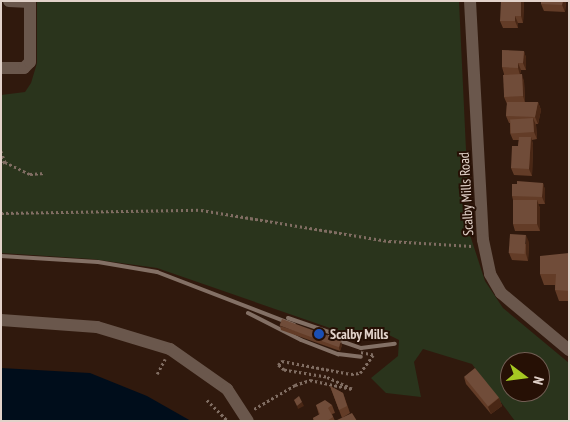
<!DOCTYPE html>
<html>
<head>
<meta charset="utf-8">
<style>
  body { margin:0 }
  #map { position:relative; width:570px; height:422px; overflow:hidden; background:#30190d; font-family:"PT Sans Narrow",sans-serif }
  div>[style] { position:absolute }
  .green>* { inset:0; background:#2a341c }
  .water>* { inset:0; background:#000d1b }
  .path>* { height:2.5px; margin-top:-1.25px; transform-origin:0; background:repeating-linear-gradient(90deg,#806d62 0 2.5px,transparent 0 5px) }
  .minor>* { height:12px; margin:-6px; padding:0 6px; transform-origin:6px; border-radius:6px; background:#6a574c }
  .rail>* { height:4px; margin:-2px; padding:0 2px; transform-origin:2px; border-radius:2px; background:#837065 }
  .wall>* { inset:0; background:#633c27 }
  .shaded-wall>* { inset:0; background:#492715 }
  .building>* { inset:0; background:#704c39; transform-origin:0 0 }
  .dots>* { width:14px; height:14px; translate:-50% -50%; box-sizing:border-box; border:2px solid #261005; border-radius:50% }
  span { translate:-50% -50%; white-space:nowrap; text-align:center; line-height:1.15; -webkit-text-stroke:4px #261005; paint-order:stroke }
  .street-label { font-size:14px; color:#e2d2ca }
  .poi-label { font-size:14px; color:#e2d2ca; font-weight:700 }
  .left { translate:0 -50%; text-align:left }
  .frame { position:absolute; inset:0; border:2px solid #e2d2ca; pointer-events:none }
  .north { position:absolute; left:500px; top:352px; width:50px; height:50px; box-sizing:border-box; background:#261005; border:1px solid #715e54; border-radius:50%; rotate:105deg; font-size:14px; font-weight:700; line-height:20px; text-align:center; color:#e2d2ca }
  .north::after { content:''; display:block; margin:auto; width:18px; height:22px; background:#a6c822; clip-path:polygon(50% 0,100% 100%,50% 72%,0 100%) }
</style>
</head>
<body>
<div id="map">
  <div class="green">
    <i style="clip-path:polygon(evenodd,37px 1px,459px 1px,470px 235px,485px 281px,503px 308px,569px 363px,569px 421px,515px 421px,472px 364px,423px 349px,414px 362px,421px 397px,386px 393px,371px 378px,398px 356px,399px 340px,385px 333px,369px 338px,353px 336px,157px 268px,92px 259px,1px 253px,1px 95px,25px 92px,31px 83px,37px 63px,37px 1px,510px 362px,540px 362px,540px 392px,510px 392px,510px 362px)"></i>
  </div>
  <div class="water">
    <i style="clip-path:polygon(1px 368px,90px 373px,147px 396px,191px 421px,1px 421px)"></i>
  </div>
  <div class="path">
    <i style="left:1px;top:151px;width:12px;rotate:70deg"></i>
    <i style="left:5px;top:162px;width:4px;rotate:153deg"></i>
    <i style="left:5px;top:162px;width:28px;rotate:26deg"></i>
    <i style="left:30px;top:174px;width:15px;rotate:-4deg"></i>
    <i style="left:1px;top:213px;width:200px;rotate:-0.9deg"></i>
    <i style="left:201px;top:210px;width:191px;rotate:9.4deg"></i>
    <i style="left:389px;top:241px;width:83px;rotate:3.4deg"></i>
    <i style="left:157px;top:374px;width:17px;rotate:-62deg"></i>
    <i style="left:207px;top:400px;width:30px;rotate:45deg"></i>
    <i style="left:254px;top:409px;width:48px;rotate:-30.3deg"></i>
    <i style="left:295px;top:385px;width:16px;rotate:-18deg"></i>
    <i style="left:310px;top:380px;width:43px;rotate:12.1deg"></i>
    <i style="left:352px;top:389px;width:29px;rotate:-155deg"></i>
    <i style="left:326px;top:377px;width:43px;rotate:-170.5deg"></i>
    <i style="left:284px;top:370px;width:8px;rotate:-140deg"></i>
    <i style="left:278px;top:365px;width:6px;rotate:-45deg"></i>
    <i style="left:282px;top:361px;width:70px;rotate:10.7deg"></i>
    <i style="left:351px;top:374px;width:9px;rotate:-6deg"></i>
    <i style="left:360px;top:373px;width:22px;rotate:-54deg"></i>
    <i style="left:373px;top:355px;width:15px;rotate:-169deg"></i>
  </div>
  <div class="minor">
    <i style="left:9px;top:1px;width:21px;rotate:3deg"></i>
    <i style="left:470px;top:1px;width:239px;rotate:86.9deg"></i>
    <i style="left:483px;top:240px;width:35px;rotate:78deg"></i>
    <i style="left:490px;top:274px;width:22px;rotate:60deg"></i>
    <i style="left:501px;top:293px;width:89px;rotate:40deg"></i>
    <i style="left:1px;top:68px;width:23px"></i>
    <i style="left:24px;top:68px;width:8px;rotate:-45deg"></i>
    <i style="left:30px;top:62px;width:61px;rotate:-90deg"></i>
    <i style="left:1px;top:320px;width:96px;rotate:4.2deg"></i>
    <i style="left:97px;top:327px;width:76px;rotate:16.8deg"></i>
    <i style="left:170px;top:349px;width:70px;rotate:35.1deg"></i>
    <i style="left:227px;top:389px;width:38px;rotate:57deg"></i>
  </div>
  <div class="rail">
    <i style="left:1px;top:256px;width:97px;rotate:3.5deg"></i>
    <i style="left:98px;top:262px;width:60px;rotate:9.6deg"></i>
    <i style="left:157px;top:272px;width:147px;rotate:21.1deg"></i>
    <i style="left:248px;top:313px;width:59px;rotate:27deg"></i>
    <i style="left:301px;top:340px;width:40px;rotate:21deg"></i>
    <i style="left:338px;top:354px;width:23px;rotate:7deg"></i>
    <i style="left:288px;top:318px;width:53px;rotate:18.8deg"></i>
    <i style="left:329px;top:337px;width:34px;rotate:19deg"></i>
    <i style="left:361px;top:348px;width:34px;rotate:-7deg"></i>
  </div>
  <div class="wall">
    <i style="clip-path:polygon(524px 1px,523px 23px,518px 23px,518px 28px,503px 28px,500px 21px)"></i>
    <i style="clip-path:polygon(566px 1px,565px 12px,544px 11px,541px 4px)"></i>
    <i style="clip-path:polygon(524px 51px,526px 58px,526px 70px,521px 70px,520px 74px,524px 81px,525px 102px,538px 102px,541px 110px,538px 124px,536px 124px,537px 139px,532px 140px,533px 145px,532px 176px,514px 175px,511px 168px,518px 146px,519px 140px,513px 140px,510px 133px,510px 123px,509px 123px,506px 116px,507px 104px,504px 97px,504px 74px,502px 67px)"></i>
    <i style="clip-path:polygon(543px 183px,545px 190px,545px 204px,538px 204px,540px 208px,540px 231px,515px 231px,513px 224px,513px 200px,512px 196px)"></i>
    <i style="clip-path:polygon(529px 242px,528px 261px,512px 260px,509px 253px)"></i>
    <i style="clip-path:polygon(569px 253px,569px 301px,559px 301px,555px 290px,555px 285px,544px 285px,540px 274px)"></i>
    <i style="clip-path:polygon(280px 326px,342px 345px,340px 351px,281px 330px)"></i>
    <i style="clip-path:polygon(464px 377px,499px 398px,502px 406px,491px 414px,466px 384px)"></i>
    <i style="clip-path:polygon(330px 386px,343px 393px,350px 413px,342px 418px)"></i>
    <i style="clip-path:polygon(316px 405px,332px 405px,335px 413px,332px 414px,335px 421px,314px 421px,313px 418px,319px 415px)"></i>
  </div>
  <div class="shaded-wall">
    <i style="clip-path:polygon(521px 1px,524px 1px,523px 23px,521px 16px)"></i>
    <i style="clip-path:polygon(563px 1px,566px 1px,565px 12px,562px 5px)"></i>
    <i style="clip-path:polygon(515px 16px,518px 23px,518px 28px,515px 21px)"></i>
    <i style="clip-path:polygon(524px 51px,526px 58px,526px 70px,523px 63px)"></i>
    <i style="clip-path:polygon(518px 63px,521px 70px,520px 75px,518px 68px)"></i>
    <i style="clip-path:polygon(522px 74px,524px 81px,525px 103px,523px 96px)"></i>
    <i style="clip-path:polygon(538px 102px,541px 110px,538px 124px,535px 117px)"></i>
    <i style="clip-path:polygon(533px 118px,536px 125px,537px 139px,534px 132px)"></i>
    <i style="clip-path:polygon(531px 137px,533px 145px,532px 176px,529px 169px)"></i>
    <i style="clip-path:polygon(543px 183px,545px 190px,545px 204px,542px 197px)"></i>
    <i style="clip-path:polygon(537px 200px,540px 208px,540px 231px,537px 224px)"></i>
    <i style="clip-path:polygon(526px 235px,529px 242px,528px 261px,526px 254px)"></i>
    <i style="clip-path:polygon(341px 341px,342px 345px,340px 351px,339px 348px)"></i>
    <i style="clip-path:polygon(499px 398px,502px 406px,491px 414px,488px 407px)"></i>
    <i style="clip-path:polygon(302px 402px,304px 406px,298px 409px,297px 406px)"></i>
  </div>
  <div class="building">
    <i style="clip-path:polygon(501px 1px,521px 1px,521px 16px,515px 16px,515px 21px,500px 21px)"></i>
    <i style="clip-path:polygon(541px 1px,563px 1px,562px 5px,541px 4px)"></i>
    <i style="clip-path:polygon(502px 50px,524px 51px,523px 63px,518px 63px,518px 68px,502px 67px)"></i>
    <i style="left:522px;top:74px;width:22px;height:19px;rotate:87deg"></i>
    <i style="clip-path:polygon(507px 102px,538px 102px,535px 117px,506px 116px)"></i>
    <i style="left:533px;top:118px;width:14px;height:23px;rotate:86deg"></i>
    <i style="clip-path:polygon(519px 137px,531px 137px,529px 169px,511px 168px,512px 146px,518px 146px)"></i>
    <i style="clip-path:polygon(517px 181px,543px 183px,542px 197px,512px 196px,512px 184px,517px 184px)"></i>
    <i style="left:513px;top:200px;width:24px;height:24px"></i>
    <i style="left:510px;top:234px;width:16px;height:19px;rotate:4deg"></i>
    <i style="clip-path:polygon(569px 253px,569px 291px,555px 290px,556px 274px,540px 274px,540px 256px)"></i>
    <i style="left:282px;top:319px;width:63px;height:7px;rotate:20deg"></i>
    <i style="left:475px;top:368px;width:38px;height:14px;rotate:51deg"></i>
    <i style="clip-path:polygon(330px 386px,343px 393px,347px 406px,339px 410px)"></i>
    <i style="clip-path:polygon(299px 396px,302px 402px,297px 406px,294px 400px)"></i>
    <i style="clip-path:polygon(325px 400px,332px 405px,328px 408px,333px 417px,327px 421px,314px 421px,313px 418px,320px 414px,316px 405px)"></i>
    <i style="clip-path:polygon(352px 413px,357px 421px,335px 421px)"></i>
  </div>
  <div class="dots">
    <i style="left:319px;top:334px;background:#1a4fb4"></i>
  </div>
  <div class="street-label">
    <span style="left:466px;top:194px;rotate:-93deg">Scalby Mills Road</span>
  </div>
  <div class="poi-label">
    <span class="left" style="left:330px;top:334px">Scalby Mills</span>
  </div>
  <div class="frame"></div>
  <div class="north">N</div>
</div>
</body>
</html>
